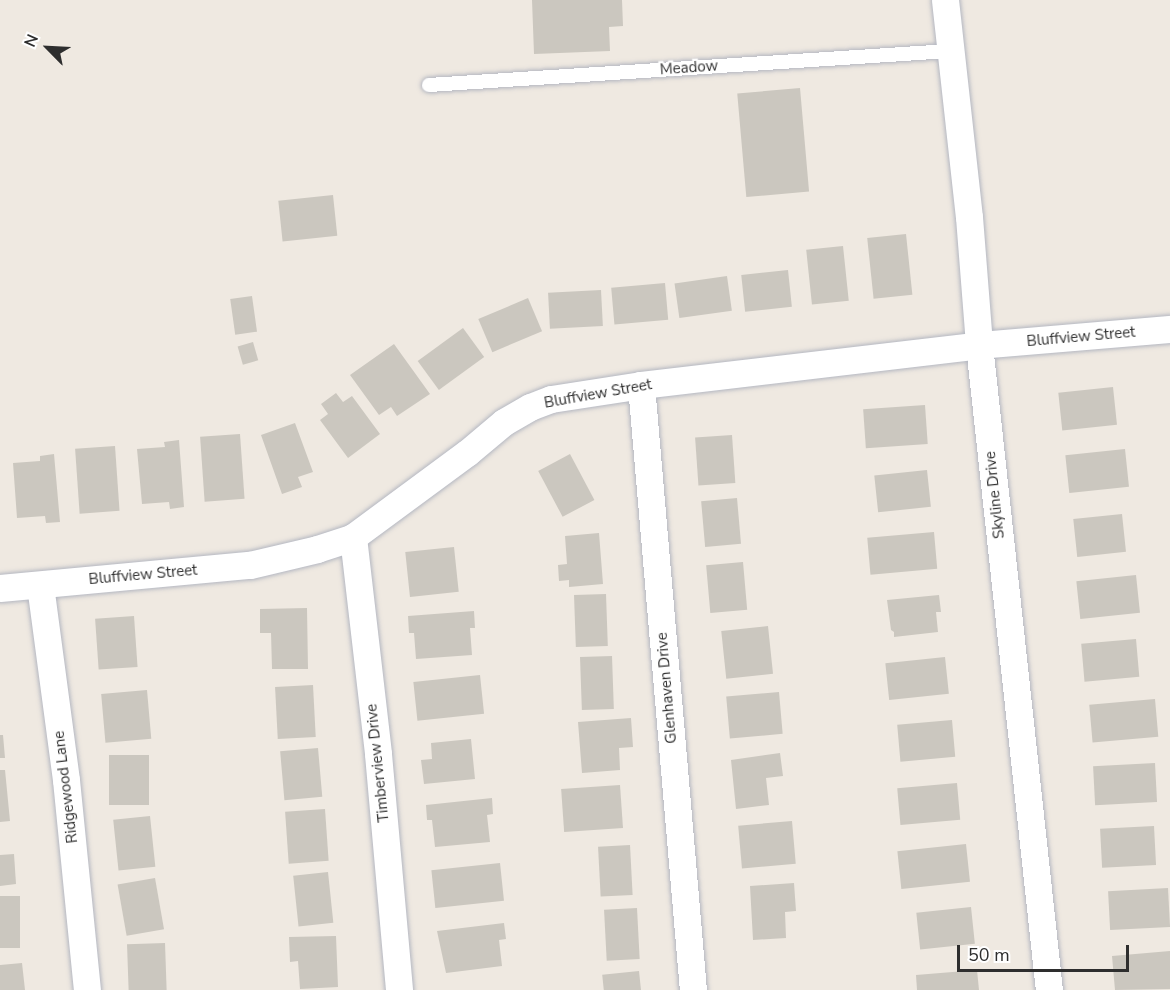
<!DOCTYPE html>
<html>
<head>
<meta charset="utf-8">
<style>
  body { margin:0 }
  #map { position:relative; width:1170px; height:990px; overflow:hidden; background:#efe9e1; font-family:"Nunito Sans",sans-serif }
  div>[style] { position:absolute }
  .building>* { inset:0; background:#cbc7bf; transform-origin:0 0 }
  .roads { filter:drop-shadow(0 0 2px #b4b7c1) drop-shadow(0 0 2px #b4b7c1) }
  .lane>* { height:14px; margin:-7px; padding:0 7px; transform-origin:7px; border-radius:7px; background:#fff }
  .street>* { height:27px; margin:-13.5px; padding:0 13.5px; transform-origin:13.5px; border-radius:13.5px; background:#fff }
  span { translate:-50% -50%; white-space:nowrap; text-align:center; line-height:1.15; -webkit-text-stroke:4.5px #fff; paint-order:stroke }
  .street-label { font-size:15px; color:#2e2e2e }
  .north { position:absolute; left:18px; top:18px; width:60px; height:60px; -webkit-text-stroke:4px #fff; paint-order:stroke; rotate:294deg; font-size:16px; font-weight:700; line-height:24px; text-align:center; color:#2e2e2e }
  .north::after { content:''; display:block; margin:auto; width:21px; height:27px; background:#2e2e2e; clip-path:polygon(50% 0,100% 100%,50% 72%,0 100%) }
  .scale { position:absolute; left:957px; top:945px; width:172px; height:27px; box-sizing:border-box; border:3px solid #2e2e2e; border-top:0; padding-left:8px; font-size:18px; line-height:21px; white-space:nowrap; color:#2e2e2e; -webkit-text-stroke:4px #fff; paint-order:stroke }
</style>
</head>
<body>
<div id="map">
  <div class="building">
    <i style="clip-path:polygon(532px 0,622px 0,623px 26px,609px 27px,610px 51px,534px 54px)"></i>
    <i style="left:800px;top:88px;width:104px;height:63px;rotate:85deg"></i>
    <i style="left:333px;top:195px;width:41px;height:55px;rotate:84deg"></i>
    <i style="left:906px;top:234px;width:61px;height:39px;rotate:84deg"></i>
    <i style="left:843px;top:246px;width:55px;height:37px;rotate:84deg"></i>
    <i style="left:788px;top:270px;width:37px;height:47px;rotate:84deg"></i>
    <i style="left:727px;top:276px;width:35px;height:53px;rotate:82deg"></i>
    <i style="left:665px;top:283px;width:37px;height:54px;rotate:85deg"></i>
    <i style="left:601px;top:290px;width:36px;height:53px;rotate:87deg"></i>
    <i style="left:252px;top:296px;width:36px;height:22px;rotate:82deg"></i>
    <i style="left:528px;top:298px;width:36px;height:54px;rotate:67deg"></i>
    <i style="left:463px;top:328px;width:36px;height:56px;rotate:54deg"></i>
    <i style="left:253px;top:342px;width:19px;height:16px;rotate:74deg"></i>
    <i style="clip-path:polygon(394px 344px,430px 394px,397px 416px,391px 407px,379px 415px,350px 375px)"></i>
    <i style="left:1113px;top:387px;width:38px;height:55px;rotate:84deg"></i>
    <i style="clip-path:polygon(336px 393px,343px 402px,352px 396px,380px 434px,348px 458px,320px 420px,328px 414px,321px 404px)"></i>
    <i style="left:925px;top:405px;width:39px;height:62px;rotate:86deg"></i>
    <i style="clip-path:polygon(295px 423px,313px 472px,298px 477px,302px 487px,282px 494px,261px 435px)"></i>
    <i style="left:240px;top:434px;width:65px;height:40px;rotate:86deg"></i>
    <i style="left:732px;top:435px;width:48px;height:37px;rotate:86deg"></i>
    <i style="clip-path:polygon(179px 440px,184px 507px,170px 509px,169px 502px,142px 504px,137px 449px,165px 447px,164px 442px)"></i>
    <i style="left:115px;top:446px;width:65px;height:40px;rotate:86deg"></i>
    <i style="left:1125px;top:449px;width:38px;height:60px;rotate:84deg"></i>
    <i style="clip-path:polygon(54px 454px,60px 522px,46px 523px,45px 516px,17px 518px,13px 463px,40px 461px,40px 456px)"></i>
    <i style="left:570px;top:454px;width:52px;height:36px;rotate:62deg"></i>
    <i style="left:927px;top:470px;width:37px;height:53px;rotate:84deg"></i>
    <i style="left:737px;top:498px;width:46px;height:36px;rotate:85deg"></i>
    <i style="left:1122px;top:514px;width:38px;height:49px;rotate:84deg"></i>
    <i style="left:934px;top:532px;width:37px;height:67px;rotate:85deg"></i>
    <i style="clip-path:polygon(599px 533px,603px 584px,569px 587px,569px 580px,559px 581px,558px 565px,567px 564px,565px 536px)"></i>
    <i style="left:454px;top:547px;width:45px;height:49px;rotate:84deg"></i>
    <i style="left:743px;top:562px;width:48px;height:37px;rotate:85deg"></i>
    <i style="left:1136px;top:575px;width:38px;height:60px;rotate:84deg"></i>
    <i style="left:606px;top:594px;width:52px;height:32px;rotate:88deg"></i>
    <i style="clip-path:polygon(939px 595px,941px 612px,936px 612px,938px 632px,894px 637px,894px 632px,891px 630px,887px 600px)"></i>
    <i style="clip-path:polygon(307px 608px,308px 669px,272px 669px,271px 633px,260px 633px,260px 609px)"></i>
    <i style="clip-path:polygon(474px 611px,475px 628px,470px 628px,472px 655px,416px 659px,414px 633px,409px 633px,408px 616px)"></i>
    <i style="left:134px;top:616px;width:51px;height:39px;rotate:86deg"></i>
    <i style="left:768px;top:626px;width:48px;height:47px;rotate:84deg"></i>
    <i style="left:1136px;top:639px;width:38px;height:55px;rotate:85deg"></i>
    <i style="left:612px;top:656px;width:53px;height:32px;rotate:88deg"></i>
    <i style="left:945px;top:657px;width:37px;height:60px;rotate:84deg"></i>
    <i style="left:480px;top:675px;width:39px;height:67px;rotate:84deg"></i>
    <i style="left:313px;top:685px;width:52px;height:38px;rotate:87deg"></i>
    <i style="left:147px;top:690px;width:49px;height:46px;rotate:85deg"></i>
    <i style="left:779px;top:692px;width:42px;height:53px;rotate:85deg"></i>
    <i style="left:1155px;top:699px;width:38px;height:66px;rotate:85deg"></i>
    <i style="clip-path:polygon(631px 718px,633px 747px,619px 748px,620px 770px,582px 773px,578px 722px)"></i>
    <i style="left:952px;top:720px;width:37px;height:55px;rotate:85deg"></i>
    <i style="clip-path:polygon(0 735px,3px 735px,5px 758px,0 758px)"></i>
    <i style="clip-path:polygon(471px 739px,475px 779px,424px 784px,421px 760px,432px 759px,431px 743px)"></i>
    <i style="left:318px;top:748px;width:49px;height:38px;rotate:85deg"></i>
    <i style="clip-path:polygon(780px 753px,783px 776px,766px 778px,769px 805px,736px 809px,731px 760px)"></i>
    <i style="left:109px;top:755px;width:40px;height:50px"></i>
    <i style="left:1155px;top:763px;width:39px;height:62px;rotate:87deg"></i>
    <i style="clip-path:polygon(0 770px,5px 770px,10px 821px,0 822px)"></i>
    <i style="left:957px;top:783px;width:37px;height:60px;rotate:85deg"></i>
    <i style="left:620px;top:785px;width:43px;height:59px;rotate:86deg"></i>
    <i style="clip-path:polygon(492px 798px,493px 814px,487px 815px,490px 842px,435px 847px,432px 820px,427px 820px,426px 805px)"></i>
    <i style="left:325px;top:809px;width:52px;height:40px;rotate:86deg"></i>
    <i style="left:150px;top:816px;width:51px;height:37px;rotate:84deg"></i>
    <i style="left:792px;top:821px;width:43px;height:54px;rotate:85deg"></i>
    <i style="left:1154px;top:826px;width:39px;height:54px;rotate:87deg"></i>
    <i style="left:966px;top:844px;width:38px;height:69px;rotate:84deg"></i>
    <i style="left:630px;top:845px;width:50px;height:32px;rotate:87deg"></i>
    <i style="clip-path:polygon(14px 854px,16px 884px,0 886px,0 855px)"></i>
    <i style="left:500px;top:863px;width:38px;height:69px;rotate:84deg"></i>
    <i style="left:328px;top:872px;width:51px;height:35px;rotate:84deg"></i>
    <i style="left:155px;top:878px;width:52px;height:38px;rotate:80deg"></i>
    <i style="clip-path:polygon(794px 883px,796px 911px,785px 912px,786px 938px,753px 940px,750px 886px)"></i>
    <i style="left:1168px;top:888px;width:39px;height:60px;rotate:87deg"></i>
    <i style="left:0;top:896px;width:20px;height:52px"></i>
    <i style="left:971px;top:907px;width:37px;height:55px;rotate:84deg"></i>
    <i style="left:637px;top:908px;width:51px;height:33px;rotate:87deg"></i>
    <i style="clip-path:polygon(504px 923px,506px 939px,499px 940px,502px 966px,446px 973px,437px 931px)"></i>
    <i style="clip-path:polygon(336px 936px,338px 987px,300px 989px,298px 961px,290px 962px,289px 937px)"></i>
    <i style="left:165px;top:943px;width:47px;height:38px;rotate:88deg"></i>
    <i style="clip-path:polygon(1170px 951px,1170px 989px,1115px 990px,1112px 956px)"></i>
    <i style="clip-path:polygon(22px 963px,25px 990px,0 990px,0 965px)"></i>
    <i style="clip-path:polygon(977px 970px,979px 990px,917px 990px,916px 975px)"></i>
    <i style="left:639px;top:971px;width:19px;height:37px;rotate:84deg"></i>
  </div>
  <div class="roads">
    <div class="lane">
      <i style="left:429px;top:85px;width:521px;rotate:-3.74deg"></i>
    </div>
    <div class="street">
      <i style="left:945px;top:0;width:218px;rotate:83.7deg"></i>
      <i style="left:969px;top:217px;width:128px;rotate:85.5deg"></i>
      <i style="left:979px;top:345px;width:649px;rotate:83.81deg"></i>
      <i style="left:641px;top:385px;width:607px;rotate:85.09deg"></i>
      <i style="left:353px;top:537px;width:218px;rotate:83.4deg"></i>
      <i style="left:378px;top:754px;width:237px;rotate:84.9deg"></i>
      <i style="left:40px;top:585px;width:197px;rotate:82.4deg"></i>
      <i style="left:66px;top:780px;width:211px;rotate:84.3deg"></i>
      <i style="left:0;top:588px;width:251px;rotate:-5.3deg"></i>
      <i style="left:250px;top:565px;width:69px;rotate:-13.4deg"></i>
      <i style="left:317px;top:549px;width:38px;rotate:-18deg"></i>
      <i style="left:353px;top:537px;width:142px;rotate:-36.4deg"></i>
      <i style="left:467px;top:453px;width:48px;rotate:-40deg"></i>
      <i style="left:504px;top:422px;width:30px;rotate:-30deg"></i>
      <i style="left:530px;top:407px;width:22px;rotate:-21deg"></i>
      <i style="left:551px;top:399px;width:91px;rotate:-8.8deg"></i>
      <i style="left:641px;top:385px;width:340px;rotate:-6.7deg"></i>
      <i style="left:979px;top:345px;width:192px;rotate:-4.8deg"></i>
    </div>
  </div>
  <div class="street-label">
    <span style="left:689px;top:68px;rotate:-4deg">Meadow</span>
    <span style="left:1081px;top:337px;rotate:-5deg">Bluffview Street</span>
    <span style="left:598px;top:394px;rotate:-10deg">Bluffview Street</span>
    <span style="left:995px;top:495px;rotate:-96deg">Skyline Drive</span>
    <span style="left:143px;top:575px;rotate:-5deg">Bluffview Street</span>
    <span style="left:667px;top:688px;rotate:-95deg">Glenhaven Drive</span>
    <span style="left:378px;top:763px;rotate:-96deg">Timberview Drive</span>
    <span style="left:66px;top:787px;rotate:-97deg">Ridgewood Lane</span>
  </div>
  <div class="north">N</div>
  <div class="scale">50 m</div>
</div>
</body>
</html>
